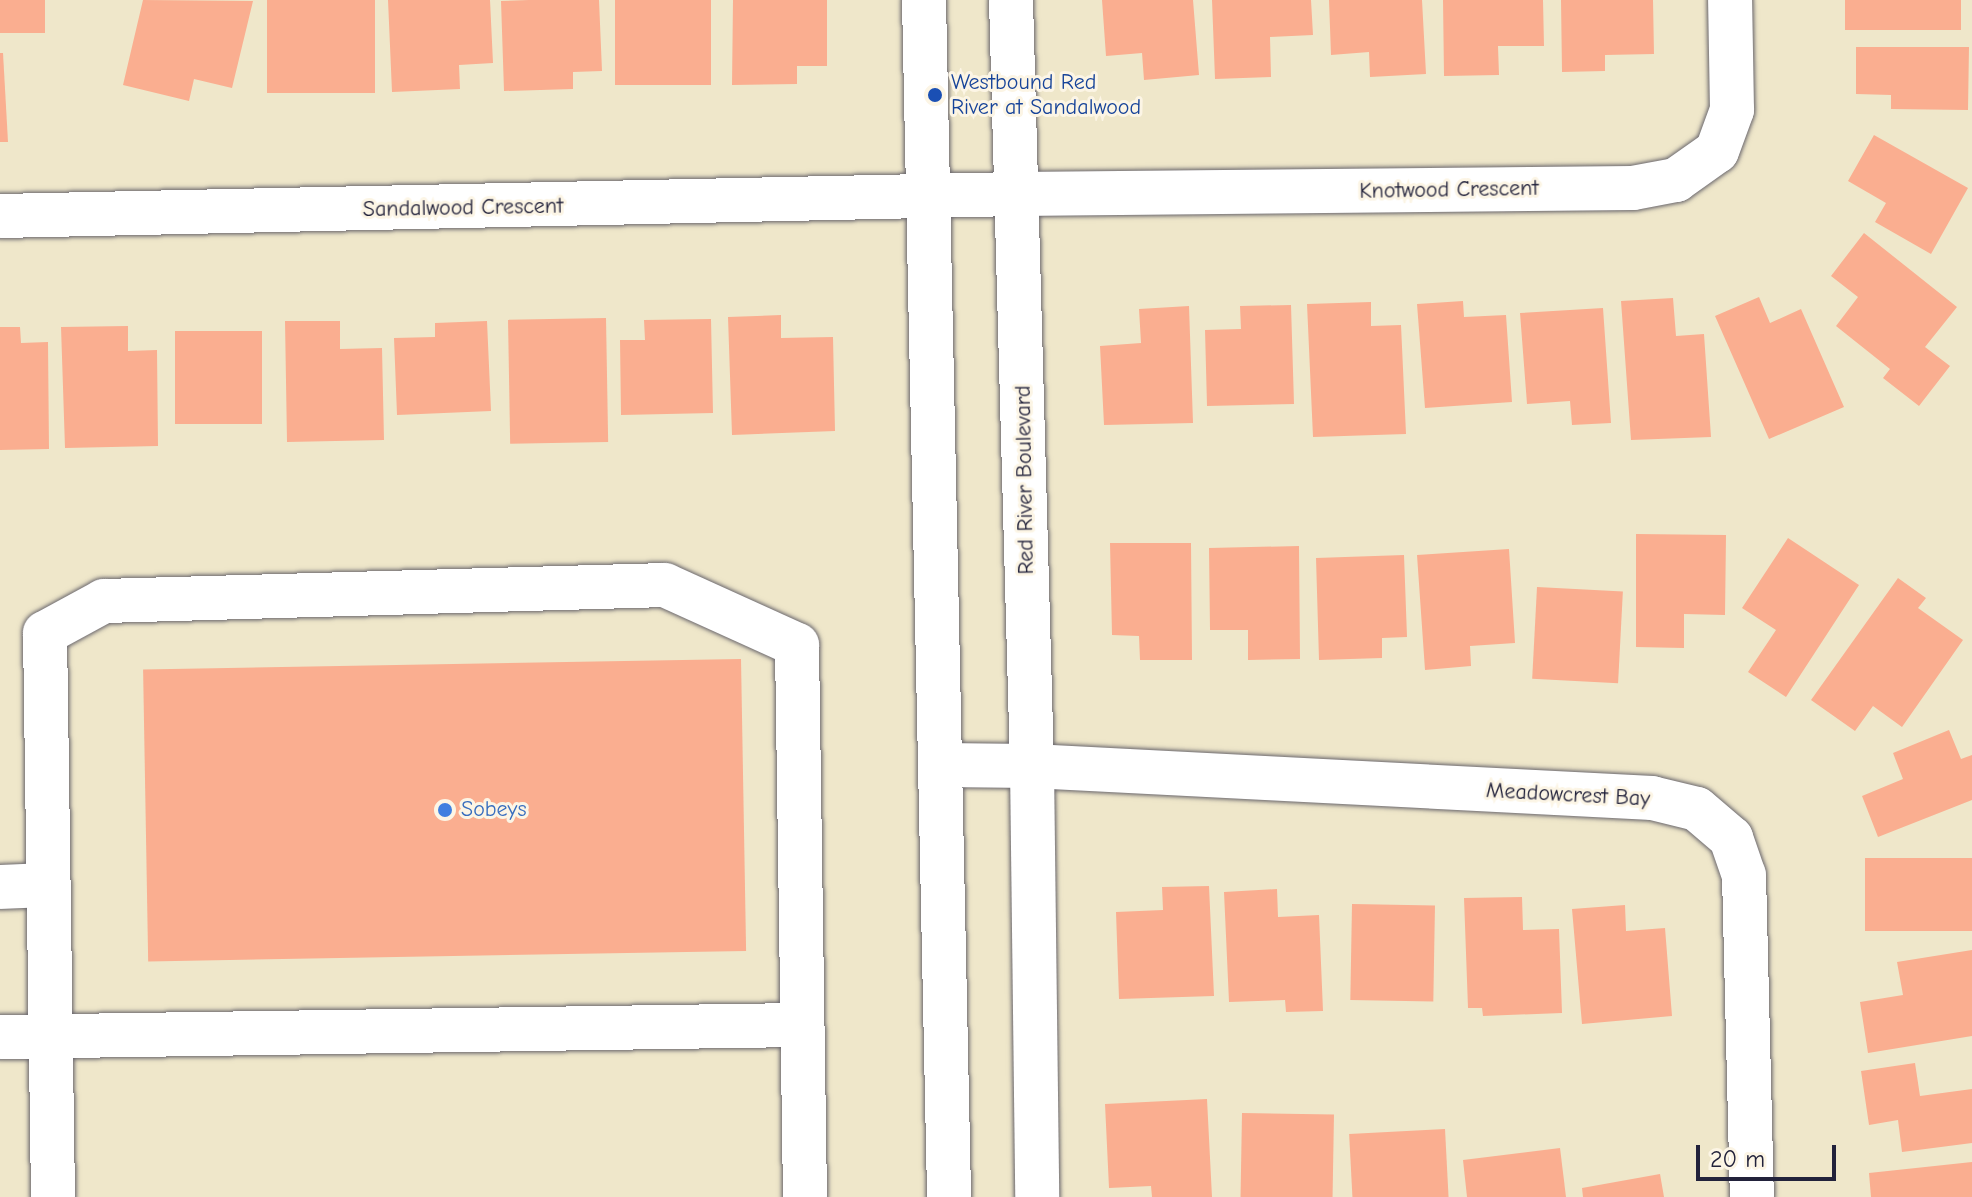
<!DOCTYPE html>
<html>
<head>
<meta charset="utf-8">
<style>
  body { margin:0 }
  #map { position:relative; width:1972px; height:1197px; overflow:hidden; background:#efe7ca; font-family:"Comic Neue",sans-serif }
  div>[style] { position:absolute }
  .building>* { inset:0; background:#faae90; transform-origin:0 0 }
  .roads { filter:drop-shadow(0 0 2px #6a676d) drop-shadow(0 0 2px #6a676d) }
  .minor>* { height:44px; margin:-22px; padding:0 22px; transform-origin:22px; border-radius:22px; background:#fff }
  .dots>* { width:22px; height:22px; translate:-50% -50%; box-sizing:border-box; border:4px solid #fcf5e5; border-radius:50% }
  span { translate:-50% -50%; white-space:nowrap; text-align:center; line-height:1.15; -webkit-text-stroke:6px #fcf5e5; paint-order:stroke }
  .transit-label { font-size:22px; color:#164399 }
  .left { translate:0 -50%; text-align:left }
  .street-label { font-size:22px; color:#22223b }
  .shop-label { font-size:22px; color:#366cbe }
  .scale { position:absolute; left:1696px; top:1145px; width:140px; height:36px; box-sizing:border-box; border:4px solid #22223b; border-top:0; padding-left:10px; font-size:24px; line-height:28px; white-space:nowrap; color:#22223b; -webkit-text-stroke:6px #fcf5e5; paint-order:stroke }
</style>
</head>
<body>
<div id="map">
  <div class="building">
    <i style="left:0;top:0;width:45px;height:33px"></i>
    <i style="clip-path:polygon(143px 0,253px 1px,232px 88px,194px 79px,189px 101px,123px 85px)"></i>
    <i style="left:267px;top:0;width:108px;height:93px"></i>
    <i style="clip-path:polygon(388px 0,490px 0,493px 63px,459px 65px,460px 89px,392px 92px)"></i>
    <i style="clip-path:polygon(529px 0,599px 0,602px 71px,573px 72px,573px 89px,504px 91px,501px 1px)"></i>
    <i style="left:615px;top:0;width:96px;height:85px"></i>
    <i style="clip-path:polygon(733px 0,827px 0,827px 66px,797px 66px,797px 84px,732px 85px)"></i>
    <i style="clip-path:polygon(1102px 0,1193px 0,1199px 75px,1144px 80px,1142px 53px,1106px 56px)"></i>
    <i style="clip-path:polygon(1212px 0,1311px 0,1313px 35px,1270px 37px,1271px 77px,1215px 79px)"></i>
    <i style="clip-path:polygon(1329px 0,1422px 0,1426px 74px,1370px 77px,1369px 52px,1331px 55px)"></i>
    <i style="clip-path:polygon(1443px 0,1543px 0,1544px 46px,1498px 46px,1499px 75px,1444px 76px)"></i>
    <i style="clip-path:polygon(1561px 0,1653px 0,1654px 54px,1605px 55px,1605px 71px,1562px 72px)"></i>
    <i style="left:1845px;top:0;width:116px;height:30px"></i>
    <i style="clip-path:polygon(1856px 47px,1969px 47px,1968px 110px,1891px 109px,1891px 95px,1856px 94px)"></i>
    <i style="clip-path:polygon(0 53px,3px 53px,8px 142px,0 142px)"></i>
    <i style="clip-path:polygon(1874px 135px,1968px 188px,1931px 254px,1875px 222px,1886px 203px,1848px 181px)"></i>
    <i style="clip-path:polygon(1864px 233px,1957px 307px,1925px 347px,1950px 366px,1919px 406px,1883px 378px,1890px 369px,1836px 326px,1858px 297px,1831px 276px)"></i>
    <i style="clip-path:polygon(1759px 297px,1770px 323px,1801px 309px,1844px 407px,1769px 439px,1715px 316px)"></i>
    <i style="clip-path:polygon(1673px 298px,1676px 336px,1704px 334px,1711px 437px,1631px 440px,1621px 301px)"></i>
    <i style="clip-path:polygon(1463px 301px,1464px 317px,1506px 315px,1512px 402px,1425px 408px,1417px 304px)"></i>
    <i style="clip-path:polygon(1371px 302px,1371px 326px,1401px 325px,1406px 434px,1313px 437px,1307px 304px)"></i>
    <i style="clip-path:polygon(1291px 305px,1294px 404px,1207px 406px,1205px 330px,1241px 329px,1240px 306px)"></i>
    <i style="clip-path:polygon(1189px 306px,1193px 423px,1104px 425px,1100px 346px,1141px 343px,1139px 309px)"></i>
    <i style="clip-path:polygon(1603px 308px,1611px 423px,1572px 425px,1570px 401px,1527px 404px,1520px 313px)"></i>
    <i style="clip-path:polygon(781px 315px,781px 338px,833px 337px,835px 431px,732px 435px,728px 317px)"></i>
    <i style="left:606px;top:318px;width:124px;height:98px;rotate:89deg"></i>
    <i style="clip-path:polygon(711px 319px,713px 413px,621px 415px,620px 340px,645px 340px,644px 320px)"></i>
    <i style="clip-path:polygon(285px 321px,340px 321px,340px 349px,382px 348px,384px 440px,287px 442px)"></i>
    <i style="clip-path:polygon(487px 321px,491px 411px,397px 415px,394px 338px,435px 337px,435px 323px)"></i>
    <i style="clip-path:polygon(128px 326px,128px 351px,157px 350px,158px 446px,65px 448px,61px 327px)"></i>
    <i style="clip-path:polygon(0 327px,20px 327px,21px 343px,48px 342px,49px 449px,0 450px)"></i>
    <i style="left:175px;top:331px;width:87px;height:93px"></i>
    <i style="clip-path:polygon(1636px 534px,1726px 535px,1725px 615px,1684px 614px,1684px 648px,1636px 647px)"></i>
    <i style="clip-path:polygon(1788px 538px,1859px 585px,1786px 697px,1748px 672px,1776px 630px,1742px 608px)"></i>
    <i style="clip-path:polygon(1110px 543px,1191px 543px,1192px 660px,1140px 660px,1139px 636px,1112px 635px)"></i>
    <i style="clip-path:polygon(1299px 546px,1300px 659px,1248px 660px,1248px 630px,1210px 630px,1209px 548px)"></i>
    <i style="clip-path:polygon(1509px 549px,1515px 643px,1470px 646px,1471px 666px,1425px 670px,1417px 555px)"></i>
    <i style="clip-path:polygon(1404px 555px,1407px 637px,1382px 638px,1382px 658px,1319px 660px,1316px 558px)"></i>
    <i style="clip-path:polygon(1898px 578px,1926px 598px,1918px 608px,1963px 640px,1902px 727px,1873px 706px,1855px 731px,1811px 700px)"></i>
    <i style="left:1537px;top:587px;width:86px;height:92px;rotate:3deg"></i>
    <i style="left:741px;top:659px;width:292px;height:598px;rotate:89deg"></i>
    <i style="clip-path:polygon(1949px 730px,1961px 759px,1972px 755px,1972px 800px,1878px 837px,1862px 796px,1903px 779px,1893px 753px)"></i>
    <i style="left:1972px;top:858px;width:73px;height:107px;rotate:90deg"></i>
    <i style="clip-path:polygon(1209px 886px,1214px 996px,1119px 999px,1116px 912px,1163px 910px,1162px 887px)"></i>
    <i style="clip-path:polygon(1277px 889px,1278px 917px,1319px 915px,1323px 1011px,1286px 1012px,1285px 1000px,1229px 1002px,1224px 892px)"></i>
    <i style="clip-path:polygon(1522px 897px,1523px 930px,1559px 929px,1562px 1013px,1483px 1016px,1482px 1008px,1468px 1008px,1464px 898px)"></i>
    <i style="left:1352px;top:904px;width:83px;height:96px;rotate:1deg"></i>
    <i style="clip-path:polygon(1625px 905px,1626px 931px,1665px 928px,1672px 1016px,1582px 1024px,1572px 909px)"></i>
    <i style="clip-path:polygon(1972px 950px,1972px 1036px,1868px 1053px,1860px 1002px,1903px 995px,1897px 962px)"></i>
    <i style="clip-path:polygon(1915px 1063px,1920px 1096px,1972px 1089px,1972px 1143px,1902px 1152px,1898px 1120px,1869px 1125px,1861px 1071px)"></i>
    <i style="clip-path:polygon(1207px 1099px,1212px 1197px,1152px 1197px,1151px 1186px,1109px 1188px,1105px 1104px)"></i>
    <i style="left:1242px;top:1113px;width:92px;height:84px;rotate:1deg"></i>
    <i style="left:1445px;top:1129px;width:68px;height:96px;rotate:87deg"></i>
    <i style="clip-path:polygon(1560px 1148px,1566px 1197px,1467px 1197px,1463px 1160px)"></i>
    <i style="clip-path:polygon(1972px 1162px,1972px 1197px,1871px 1197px,1869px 1173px)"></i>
    <i style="clip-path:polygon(1660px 1174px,1664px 1197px,1583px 1197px,1582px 1188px)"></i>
  </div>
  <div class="roads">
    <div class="minor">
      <i style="left:924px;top:0;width:1197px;rotate:88.8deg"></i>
      <i style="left:1011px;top:0;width:766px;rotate:88.43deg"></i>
      <i style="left:1032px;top:766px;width:431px;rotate:89.3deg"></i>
      <i style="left:0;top:216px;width:1017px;rotate:-1.24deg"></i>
      <i style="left:1017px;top:194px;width:616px;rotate:-0.56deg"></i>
      <i style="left:1633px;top:188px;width:44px;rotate:-10.5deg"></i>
      <i style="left:1676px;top:180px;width:50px;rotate:-35.3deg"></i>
      <i style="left:1717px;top:151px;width:44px;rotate:-69.9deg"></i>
      <i style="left:1732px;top:110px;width:110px;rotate:-91deg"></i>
      <i style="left:941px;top:765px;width:91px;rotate:0.6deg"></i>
      <i style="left:1032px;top:766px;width:621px;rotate:2.95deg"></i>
      <i style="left:1652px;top:798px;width:46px;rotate:13.7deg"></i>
      <i style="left:1697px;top:809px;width:45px;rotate:40.5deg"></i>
      <i style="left:1731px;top:838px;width:39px;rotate:71deg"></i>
      <i style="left:1744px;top:875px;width:322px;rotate:88.6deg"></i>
      <i style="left:0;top:887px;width:48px;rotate:-2.4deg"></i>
      <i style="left:0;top:1037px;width:802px;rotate:-0.86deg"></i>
      <i style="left:53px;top:1197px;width:564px;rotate:-90.81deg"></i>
      <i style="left:45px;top:633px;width:67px;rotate:-28.5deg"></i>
      <i style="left:104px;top:601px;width:561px;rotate:-1.63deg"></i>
      <i style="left:665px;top:585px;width:145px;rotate:24.4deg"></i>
      <i style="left:797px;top:645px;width:552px;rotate:89.17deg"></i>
    </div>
  </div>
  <div class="dots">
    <i style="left:935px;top:95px;background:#1a4fb4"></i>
    <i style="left:445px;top:810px;background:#3f7fe0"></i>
  </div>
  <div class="transit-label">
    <span class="left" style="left:951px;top:95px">Westbound Red<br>River at Sandalwood</span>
  </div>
  <div class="street-label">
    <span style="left:1449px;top:190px;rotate:-1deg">Knotwood Crescent</span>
    <span style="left:463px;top:208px;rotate:-1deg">Sandalwood Crescent</span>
    <span style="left:1025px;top:480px;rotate:-91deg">Red River Boulevard</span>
    <span style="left:1568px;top:795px;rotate:3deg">Meadowcrest Bay</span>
  </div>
  <div class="shop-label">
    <span class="left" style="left:461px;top:810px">Sobeys</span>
  </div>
  <div class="scale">20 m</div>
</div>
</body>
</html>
